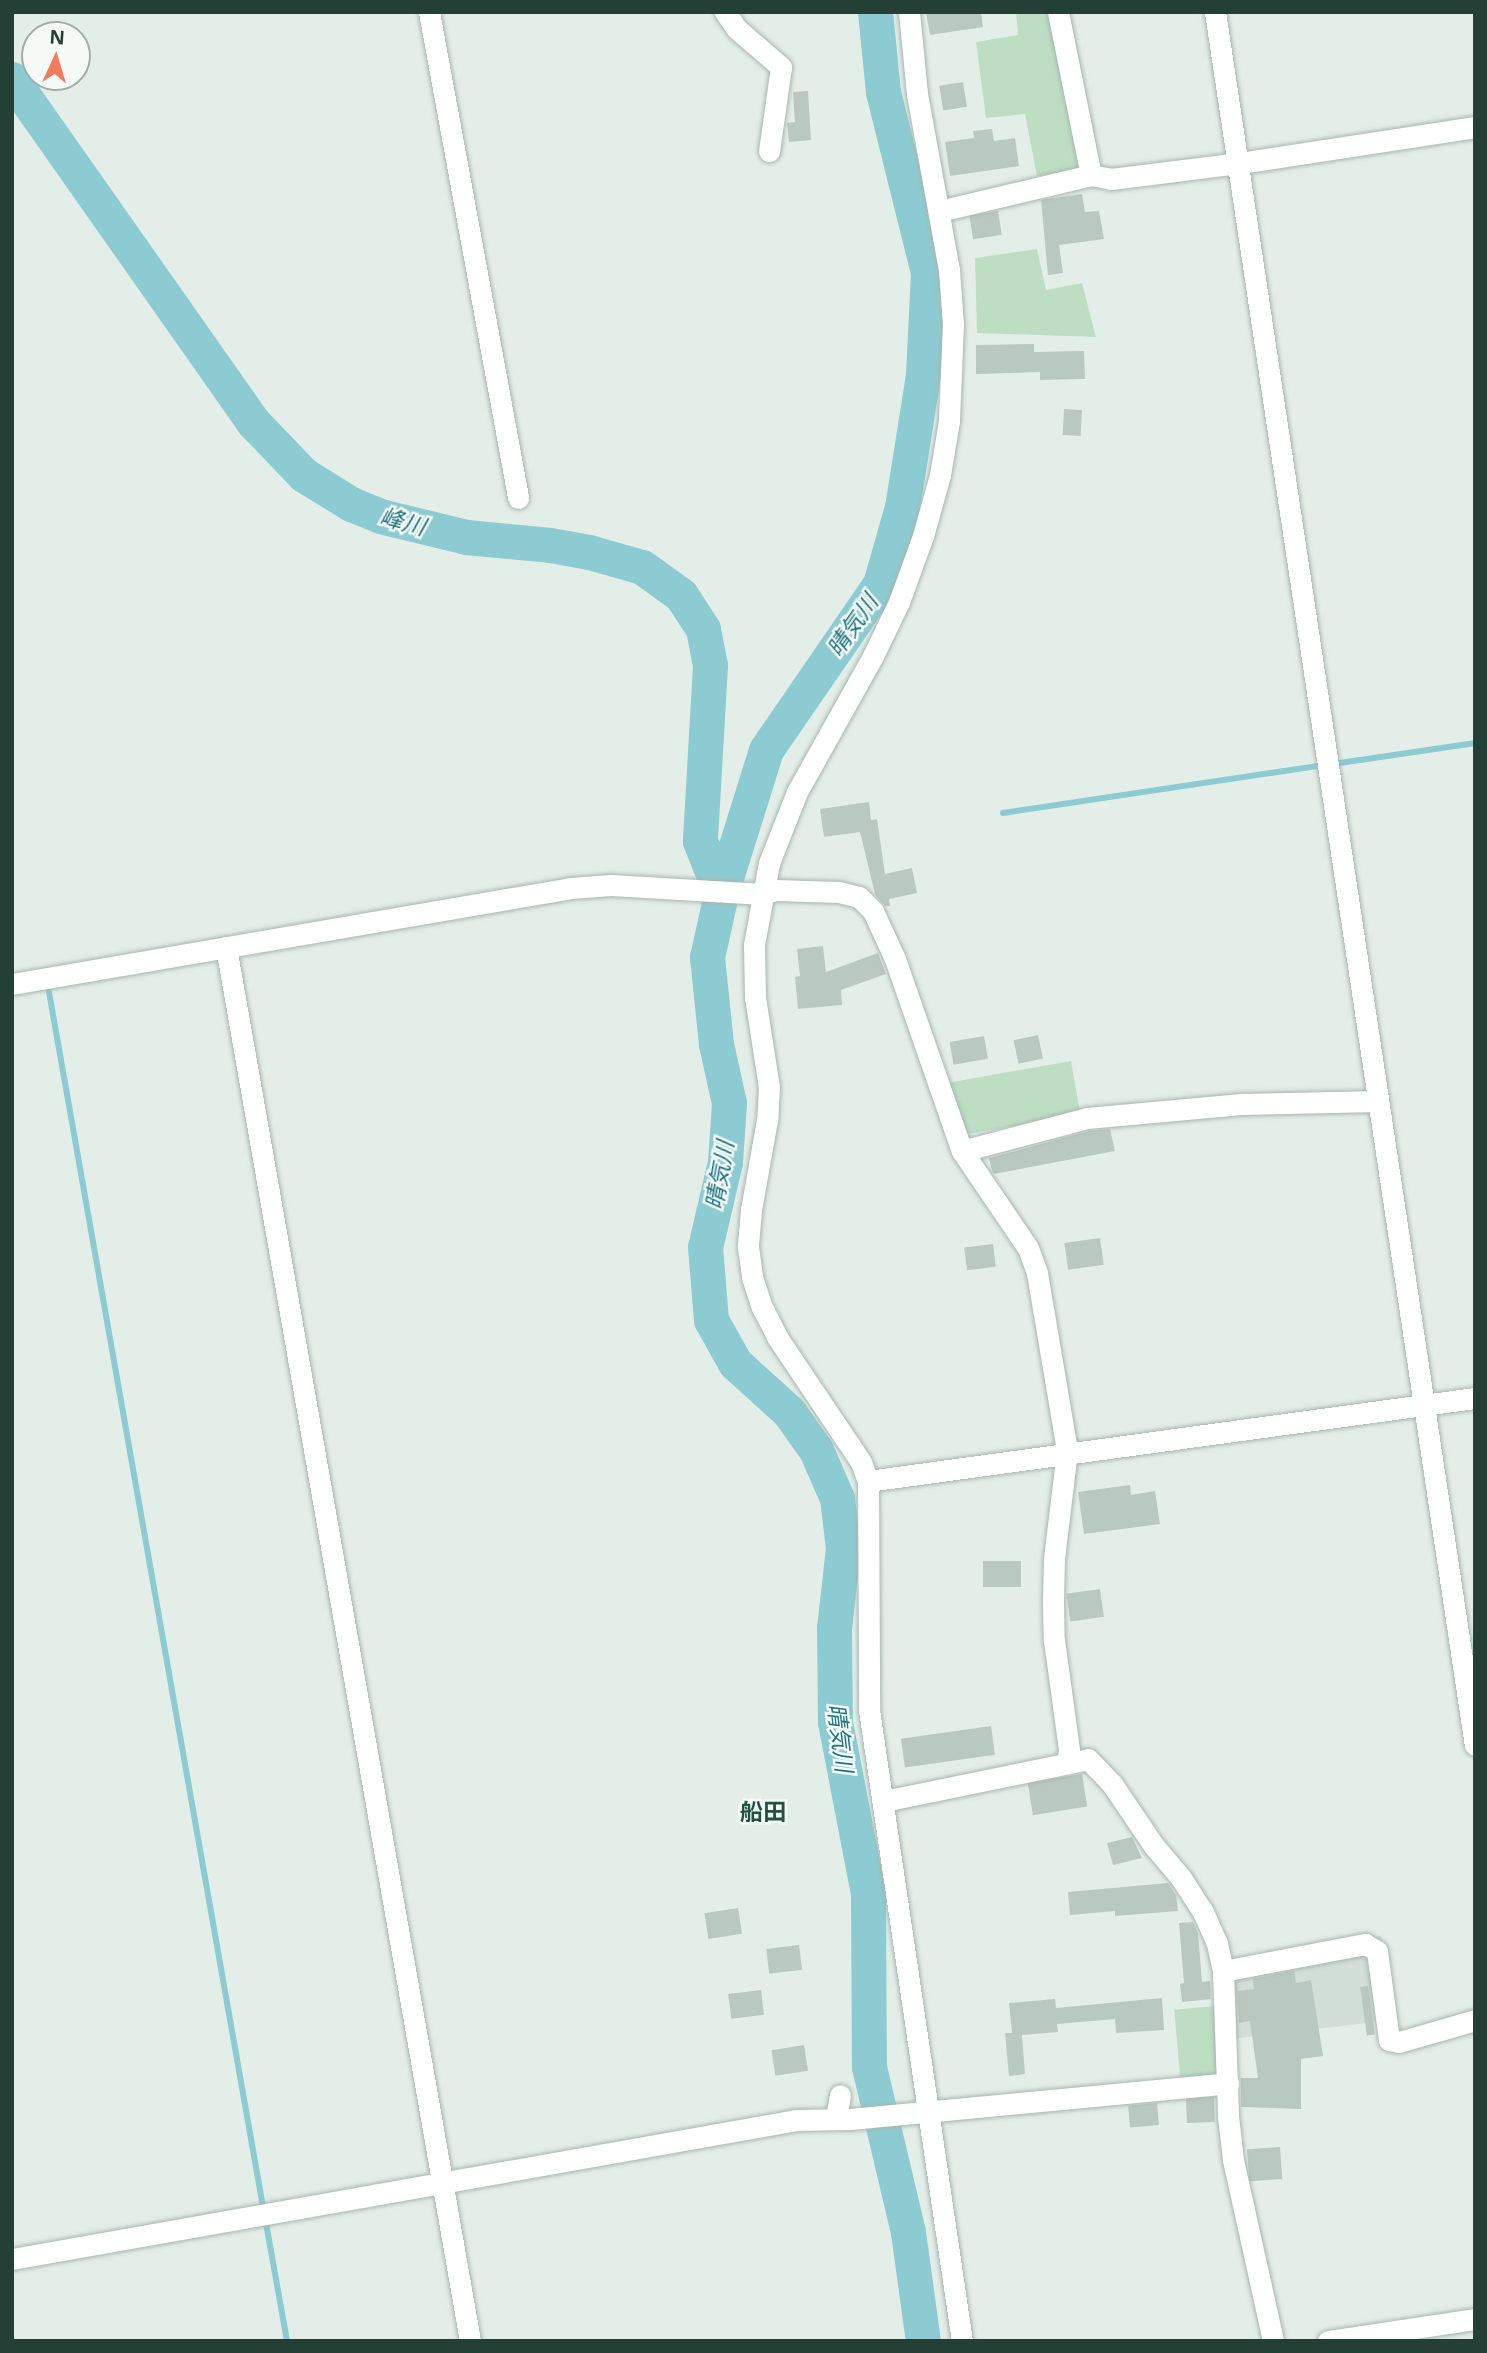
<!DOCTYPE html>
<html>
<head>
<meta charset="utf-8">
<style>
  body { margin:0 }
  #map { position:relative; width:1487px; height:2353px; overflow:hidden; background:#e4eee9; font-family:"Noto Sans","Noto Sans JP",sans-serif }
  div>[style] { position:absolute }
  .built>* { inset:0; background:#d2ded8 }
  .green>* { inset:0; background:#bedec4; transform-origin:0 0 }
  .stream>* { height:6px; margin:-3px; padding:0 3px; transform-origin:3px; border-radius:3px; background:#8dcbd2 }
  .river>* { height:35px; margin:-17.5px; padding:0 17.5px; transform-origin:17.5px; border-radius:17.5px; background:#8dcbd2 }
  .building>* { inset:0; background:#bac8c2; transform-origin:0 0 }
  .roads { filter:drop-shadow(0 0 2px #a6b6b0) drop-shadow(0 0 2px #a6b6b0) }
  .street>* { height:21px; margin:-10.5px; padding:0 10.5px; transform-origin:10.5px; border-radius:10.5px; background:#fff }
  span { translate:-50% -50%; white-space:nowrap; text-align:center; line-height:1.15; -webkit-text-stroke:5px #f5faf7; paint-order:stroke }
  .water-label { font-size:23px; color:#1d727c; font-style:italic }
  .neighbourhood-label { font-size:23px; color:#1f5242; font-weight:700 }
  .frame { position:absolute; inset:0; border:14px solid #233f36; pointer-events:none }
  .north { position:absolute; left:21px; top:21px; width:70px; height:70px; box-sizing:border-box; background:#f5faf7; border:2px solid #a1afaa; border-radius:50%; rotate:4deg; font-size:19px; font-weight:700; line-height:28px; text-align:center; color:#233f36 }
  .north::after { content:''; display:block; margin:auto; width:24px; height:32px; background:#f17a5f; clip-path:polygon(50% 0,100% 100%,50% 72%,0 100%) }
</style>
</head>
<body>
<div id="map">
  <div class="built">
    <i style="clip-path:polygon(1381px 1936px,1393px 2020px,1231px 2039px,1231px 1964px)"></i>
  </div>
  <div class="green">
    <i style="clip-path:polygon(1016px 12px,1068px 12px,1097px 165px,1037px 176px,1025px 114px,986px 118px,976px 42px,1018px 35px)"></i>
    <i style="clip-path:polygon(1037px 249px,1046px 290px,1082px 283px,1096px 337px,977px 333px,975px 258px)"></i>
    <i style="left:1071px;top:1061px;width:54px;height:122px;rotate:80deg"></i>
    <i style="left:1228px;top:2005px;width:70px;height:54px;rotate:85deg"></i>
  </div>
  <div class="stream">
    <i style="left:1333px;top:764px;width:144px;rotate:-8.4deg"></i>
    <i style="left:1003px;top:813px;width:319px;rotate:-8.5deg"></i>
    <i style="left:49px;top:992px;width:1234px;rotate:80.01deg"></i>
    <i style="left:266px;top:2223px;width:120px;rotate:79.9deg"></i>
  </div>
  <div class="river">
    <i style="left:875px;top:12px;width:80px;rotate:84.3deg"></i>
    <i style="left:883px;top:92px;width:186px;rotate:76deg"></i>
    <i style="left:928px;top:272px;width:103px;rotate:92.8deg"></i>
    <i style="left:923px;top:375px;width:134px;rotate:99deg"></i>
    <i style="left:902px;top:507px;width:80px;rotate:105.9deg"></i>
    <i style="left:880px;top:584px;width:201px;rotate:124.5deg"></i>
    <i style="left:766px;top:750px;width:151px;rotate:107.4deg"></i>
    <i style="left:721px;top:894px;width:65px;rotate:102.5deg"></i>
    <i style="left:707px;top:957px;width:87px;rotate:84.1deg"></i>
    <i style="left:716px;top:1044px;width:60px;rotate:77.6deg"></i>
    <i style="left:729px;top:1103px;width:59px;rotate:93.9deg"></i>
    <i style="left:725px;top:1162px;width:87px;rotate:103.2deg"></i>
    <i style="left:705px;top:1247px;width:73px;rotate:85.3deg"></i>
    <i style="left:711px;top:1320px;width:49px;rotate:60.8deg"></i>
    <i style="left:735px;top:1363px;width:73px;rotate:42.2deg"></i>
    <i style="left:789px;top:1412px;width:47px;rotate:54.6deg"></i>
    <i style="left:816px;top:1450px;width:52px;rotate:66.4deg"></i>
    <i style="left:837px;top:1498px;width:50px;rotate:83.2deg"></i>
    <i style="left:843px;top:1548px;width:81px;rotate:96.4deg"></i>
    <i style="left:834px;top:1628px;width:94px;rotate:89.4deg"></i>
    <i style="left:835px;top:1722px;width:174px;rotate:79.1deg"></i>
    <i style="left:868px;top:1893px;width:174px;rotate:89.7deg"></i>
    <i style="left:869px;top:2067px;width:170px;rotate:76.7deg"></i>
    <i style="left:908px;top:2232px;width:110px;rotate:82.2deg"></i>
    <i style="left:12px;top:79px;width:419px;rotate:54.9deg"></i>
    <i style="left:253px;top:422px;width:74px;rotate:46.1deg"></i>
    <i style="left:304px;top:475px;width:55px;rotate:31.7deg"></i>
    <i style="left:351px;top:504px;width:31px;rotate:22deg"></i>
    <i style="left:380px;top:516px;width:89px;rotate:13.7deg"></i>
    <i style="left:466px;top:537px;width:84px;rotate:5.4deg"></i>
    <i style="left:550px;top:545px;width:40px;rotate:10deg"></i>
    <i style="left:589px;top:552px;width:55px;rotate:15.8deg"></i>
    <i style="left:642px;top:567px;width:48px;rotate:35.7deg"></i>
    <i style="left:681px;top:595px;width:40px;rotate:57.1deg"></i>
    <i style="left:703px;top:629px;width:37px;rotate:79deg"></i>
    <i style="left:710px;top:665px;width:176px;rotate:93.3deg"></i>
    <i style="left:700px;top:841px;width:57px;rotate:68.4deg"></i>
  </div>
  <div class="building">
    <i style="clip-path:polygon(926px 12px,981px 12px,983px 27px,930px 35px)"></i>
    <i style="left:963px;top:82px;width:25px;height:24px;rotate:81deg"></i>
    <i style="clip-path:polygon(808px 91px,811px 140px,789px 142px,787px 123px,795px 122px,793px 92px)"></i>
    <i style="clip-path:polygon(992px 129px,994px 141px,1015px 138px,1019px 166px,950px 176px,945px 142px,974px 138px,973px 131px)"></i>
    <i style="clip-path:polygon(1082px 194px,1085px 212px,1099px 211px,1104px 239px,1059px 245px,1063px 273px,1048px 275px,1041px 200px)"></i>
    <i style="left:998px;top:211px;width:24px;height:29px;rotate:81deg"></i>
    <i style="clip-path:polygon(1034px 344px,1034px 352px,1084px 351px,1085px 379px,1040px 380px,1040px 372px,976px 374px,976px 345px)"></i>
    <i style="left:1064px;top:409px;width:18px;height:26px;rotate:3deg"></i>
    <i style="clip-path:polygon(869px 802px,871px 820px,877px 819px,885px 874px,912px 868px,917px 893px,889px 899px,888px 891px,890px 906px,885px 906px,875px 894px,860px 832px,824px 837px,820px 809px)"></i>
    <i style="clip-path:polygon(823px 946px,826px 972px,878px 953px,886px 974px,841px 990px,842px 1005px,798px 1009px,795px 977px,800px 976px,797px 949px)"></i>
    <i style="left:1038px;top:1035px;width:24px;height:25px;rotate:78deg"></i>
    <i style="left:984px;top:1036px;width:23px;height:35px;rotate:80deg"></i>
    <i style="clip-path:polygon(1110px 1129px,1115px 1151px,994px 1174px,992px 1171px,989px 1158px,1089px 1131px)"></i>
    <i style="left:1100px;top:1238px;width:27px;height:36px;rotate:82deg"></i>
    <i style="left:993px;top:1244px;width:23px;height:29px;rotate:83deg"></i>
    <i style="clip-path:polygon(1130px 1485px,1131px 1495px,1155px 1491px,1160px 1524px,1084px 1534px,1078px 1492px)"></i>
    <i style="left:983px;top:1561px;width:38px;height:26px"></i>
    <i style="left:1100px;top:1589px;width:28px;height:34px;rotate:82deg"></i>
    <i style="left:991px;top:1726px;width:29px;height:91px;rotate:82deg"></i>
    <i style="left:1082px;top:1774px;width:33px;height:55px;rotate:81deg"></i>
    <i style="clip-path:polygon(1132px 1837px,1142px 1858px,1113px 1865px,1107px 1843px)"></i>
    <i style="clip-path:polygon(1168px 1883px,1176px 1895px,1178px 1911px,1115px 1916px,1115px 1911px,1070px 1915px,1068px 1892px)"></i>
    <i style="left:738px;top:1908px;width:26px;height:34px;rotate:81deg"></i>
    <i style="clip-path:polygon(1193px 1922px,1198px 1933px,1202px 1982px,1210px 1981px,1211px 1999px,1182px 2002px,1180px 1984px,1184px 1983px,1179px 1923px)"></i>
    <i style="left:799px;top:1945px;width:25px;height:33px;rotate:83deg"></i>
    <i style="clip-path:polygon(1294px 1971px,1296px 1983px,1311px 1980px,1323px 2056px,1301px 2059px,1301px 2109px,1241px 2107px,1241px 2078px,1258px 2078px,1250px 2021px,1239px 2023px,1237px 1991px,1254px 1989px,1253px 1979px)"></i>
    <i style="left:1368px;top:1986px;width:49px;height:8px;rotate:82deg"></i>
    <i style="left:761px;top:1990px;width:25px;height:33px;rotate:83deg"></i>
    <i style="clip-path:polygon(1162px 1998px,1164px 2030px,1116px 2033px,1115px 2019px,1057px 2024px,1058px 2032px,1022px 2035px,1025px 2074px,1009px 2076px,1005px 2033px,1012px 2033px,1009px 2003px,1055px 1999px,1056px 2008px)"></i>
    <i style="left:804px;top:2045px;width:26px;height:33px;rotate:81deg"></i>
    <i style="left:1214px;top:2097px;width:25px;height:28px;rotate:88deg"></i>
    <i style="left:1157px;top:2103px;width:22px;height:29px;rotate:85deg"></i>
    <i style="left:1280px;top:2147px;width:32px;height:33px;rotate:86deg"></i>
  </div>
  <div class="roads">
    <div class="street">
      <i style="left:429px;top:12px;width:494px;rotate:79.6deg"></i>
      <i style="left:725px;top:12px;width:21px;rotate:55deg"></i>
      <i style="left:737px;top:29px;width:58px;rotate:40.8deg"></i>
      <i style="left:781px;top:67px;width:85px;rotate:98.1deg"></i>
      <i style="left:909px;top:12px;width:82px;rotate:84.4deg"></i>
      <i style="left:917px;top:94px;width:179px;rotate:79.7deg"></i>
      <i style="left:949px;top:270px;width:54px;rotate:85.8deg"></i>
      <i style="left:953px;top:324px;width:97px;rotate:92.4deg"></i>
      <i style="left:949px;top:421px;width:55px;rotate:99.5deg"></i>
      <i style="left:940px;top:475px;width:63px;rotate:105.6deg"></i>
      <i style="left:923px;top:536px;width:70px;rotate:110deg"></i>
      <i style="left:899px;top:602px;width:60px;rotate:115.7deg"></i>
      <i style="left:873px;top:656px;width:156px;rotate:119.2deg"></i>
      <i style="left:797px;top:792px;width:76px;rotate:111.5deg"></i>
      <i style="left:769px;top:863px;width:83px;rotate:100.4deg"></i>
      <i style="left:754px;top:945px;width:52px;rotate:88.9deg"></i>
      <i style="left:755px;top:997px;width:91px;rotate:81.2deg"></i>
      <i style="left:769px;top:1087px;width:33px;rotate:93deg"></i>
      <i style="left:767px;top:1120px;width:91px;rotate:100.1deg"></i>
      <i style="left:751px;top:1210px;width:37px;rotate:95deg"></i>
      <i style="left:748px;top:1247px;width:30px;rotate:82deg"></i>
      <i style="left:752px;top:1277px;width:32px;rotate:72deg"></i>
      <i style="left:762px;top:1307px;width:34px;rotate:63deg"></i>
      <i style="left:777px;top:1337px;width:151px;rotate:56.1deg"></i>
      <i style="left:861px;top:1462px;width:20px;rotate:70deg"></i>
      <i style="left:868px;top:1481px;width:229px;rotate:89.7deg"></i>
      <i style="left:869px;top:1710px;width:638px;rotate:81.62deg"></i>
      <i style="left:1058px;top:12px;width:166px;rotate:78.6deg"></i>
      <i style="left:1091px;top:175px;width:20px;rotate:11deg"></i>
      <i style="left:1111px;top:179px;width:130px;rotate:-7.1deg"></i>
      <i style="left:1240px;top:163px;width:238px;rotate:-8.7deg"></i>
      <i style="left:1215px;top:12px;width:1752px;rotate:81.47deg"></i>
      <i style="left:939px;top:211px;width:156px;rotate:-13.3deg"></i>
      <i style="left:226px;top:947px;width:1415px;rotate:80.07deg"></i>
      <i style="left:12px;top:984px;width:567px;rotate:-9.74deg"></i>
      <i style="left:571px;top:888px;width:40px;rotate:-4.3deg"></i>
      <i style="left:611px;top:885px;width:153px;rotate:3.4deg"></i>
      <i style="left:764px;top:894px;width:12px;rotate:-20deg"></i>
      <i style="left:775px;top:890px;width:64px;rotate:1.8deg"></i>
      <i style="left:839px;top:892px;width:21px;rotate:14deg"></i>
      <i style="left:859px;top:897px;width:20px;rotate:45deg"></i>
      <i style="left:873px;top:911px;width:53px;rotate:65.4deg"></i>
      <i style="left:895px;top:959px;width:203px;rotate:70.8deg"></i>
      <i style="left:962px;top:1151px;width:117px;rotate:55.8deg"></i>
      <i style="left:1028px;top:1248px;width:27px;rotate:70deg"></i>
      <i style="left:1037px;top:1273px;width:181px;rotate:80.4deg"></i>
      <i style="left:1067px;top:1451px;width:109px;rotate:96.9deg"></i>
      <i style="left:1054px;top:1559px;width:42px;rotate:91.4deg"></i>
      <i style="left:1053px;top:1601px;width:39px;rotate:89deg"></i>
      <i style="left:1054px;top:1640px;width:111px;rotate:82.2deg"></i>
      <i style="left:1069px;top:1750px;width:12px;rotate:99deg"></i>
      <i style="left:962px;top:1151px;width:129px;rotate:-14.8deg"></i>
      <i style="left:1087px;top:1118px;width:155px;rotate:-5.2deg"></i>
      <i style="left:1241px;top:1104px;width:137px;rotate:-1.3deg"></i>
      <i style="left:868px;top:1481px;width:613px;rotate:-7.79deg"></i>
      <i style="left:884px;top:1801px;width:208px;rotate:-11.6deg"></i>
      <i style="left:1088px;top:1759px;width:35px;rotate:46deg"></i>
      <i style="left:1112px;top:1784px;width:75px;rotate:55.9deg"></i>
      <i style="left:1154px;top:1846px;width:42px;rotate:49.8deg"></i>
      <i style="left:1181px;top:1878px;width:40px;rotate:57.1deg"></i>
      <i style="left:1203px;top:1912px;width:34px;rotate:66deg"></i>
      <i style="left:1217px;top:1943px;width:29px;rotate:78deg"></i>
      <i style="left:1223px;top:1971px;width:145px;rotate:88deg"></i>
      <i style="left:1228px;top:2116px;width:44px;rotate:83.5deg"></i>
      <i style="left:1233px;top:2160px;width:185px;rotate:77.5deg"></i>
      <i style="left:1223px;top:1971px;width:145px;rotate:-10.8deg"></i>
      <i style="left:1365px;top:1944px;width:14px;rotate:30deg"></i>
      <i style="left:1377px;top:1951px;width:90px;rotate:82.3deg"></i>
      <i style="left:1389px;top:2040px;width:10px;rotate:11deg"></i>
      <i style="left:1399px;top:2042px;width:79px;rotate:-16.1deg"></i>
      <i style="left:836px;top:2118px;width:23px;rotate:-80deg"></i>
      <i style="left:12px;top:2259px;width:796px;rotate:-10.05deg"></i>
      <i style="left:796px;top:2120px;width:54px;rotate:-1.1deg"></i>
      <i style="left:850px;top:2119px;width:380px;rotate:-5.4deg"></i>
      <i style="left:1328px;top:2341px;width:149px;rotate:-8.5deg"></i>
    </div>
  </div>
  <div class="water-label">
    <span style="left:403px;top:521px;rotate:15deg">峰川</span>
    <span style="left:852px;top:625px;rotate:-55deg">晴気川</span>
    <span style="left:719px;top:1175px;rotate:-80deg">晴気川</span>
    <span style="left:841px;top:1738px;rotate:83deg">晴気川</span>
  </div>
  <div class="neighbourhood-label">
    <span style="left:763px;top:1811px">船田</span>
  </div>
  <div class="frame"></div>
  <div class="north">N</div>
</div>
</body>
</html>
